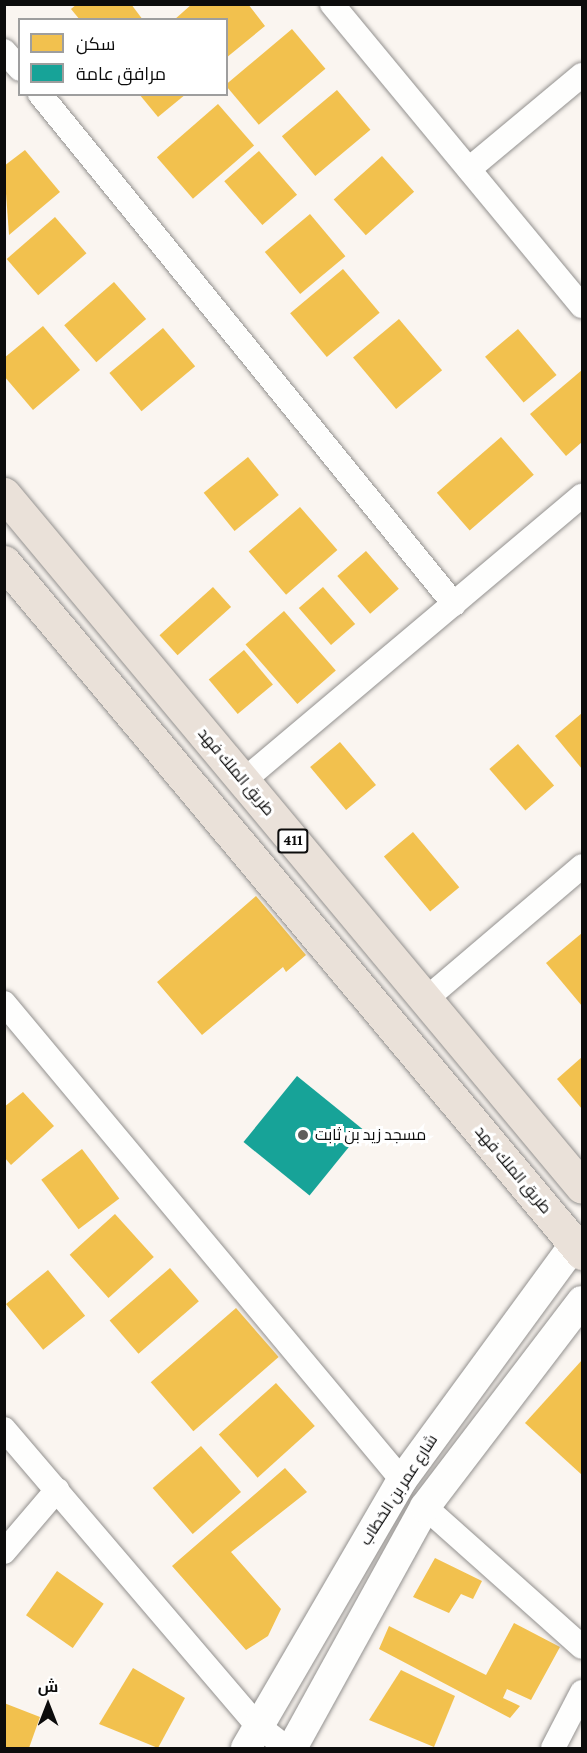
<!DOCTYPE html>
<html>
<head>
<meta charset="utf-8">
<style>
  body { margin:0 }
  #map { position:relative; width:587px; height:1753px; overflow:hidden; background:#faf5f0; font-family:"Crimson Pro",Cairo,serif }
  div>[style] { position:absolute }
  .homes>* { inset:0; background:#f2c14e; transform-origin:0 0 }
  .public>* { inset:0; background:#17a398; transform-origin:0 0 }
  .roads { filter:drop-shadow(0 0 2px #93918f) drop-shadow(0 0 2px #93918f) }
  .minor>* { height:24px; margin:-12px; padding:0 12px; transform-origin:12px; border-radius:12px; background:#fefefd }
  .tertiary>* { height:30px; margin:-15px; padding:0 15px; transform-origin:15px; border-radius:15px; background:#fefefd }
  .primary>* { height:33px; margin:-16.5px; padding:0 16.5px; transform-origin:16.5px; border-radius:16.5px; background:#eae1d9 }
  .dots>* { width:16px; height:16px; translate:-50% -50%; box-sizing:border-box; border:3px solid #fff; border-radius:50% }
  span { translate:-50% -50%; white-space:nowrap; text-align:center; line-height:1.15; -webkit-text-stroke:6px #fff; paint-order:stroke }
  .shield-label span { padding:2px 4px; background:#fff; border:2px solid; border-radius:4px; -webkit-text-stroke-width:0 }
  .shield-label { font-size:15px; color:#0c0c0c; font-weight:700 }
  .street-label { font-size:16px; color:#0c0c0c }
  .poi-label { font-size:16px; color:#0c0c0c }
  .left { translate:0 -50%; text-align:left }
  .frame { position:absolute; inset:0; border:6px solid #0c0c0c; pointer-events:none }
  .legend { position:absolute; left:18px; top:18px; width:210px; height:78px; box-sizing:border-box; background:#fff; border:2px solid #9e9e9e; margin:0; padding:8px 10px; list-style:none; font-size:18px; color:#0c0c0c }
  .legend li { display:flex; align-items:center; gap:12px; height:30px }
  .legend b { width:30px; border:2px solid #9e9e9e }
  .north { position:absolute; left:18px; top:1675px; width:60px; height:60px; -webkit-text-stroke:4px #fff; paint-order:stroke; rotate:0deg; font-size:16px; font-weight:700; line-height:24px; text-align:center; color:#0c0c0c }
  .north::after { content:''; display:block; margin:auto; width:21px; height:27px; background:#0c0c0c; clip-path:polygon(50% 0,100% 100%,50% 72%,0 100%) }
</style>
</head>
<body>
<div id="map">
  <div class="homes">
    <i style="clip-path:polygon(77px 4px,131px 4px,143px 20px,80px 20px,71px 9px)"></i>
    <i style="clip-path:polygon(192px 4px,248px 4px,265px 26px,226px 58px,226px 20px,174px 20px)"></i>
    <i style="left:292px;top:29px;width:52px;height:87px;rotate:50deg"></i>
    <i style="left:337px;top:90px;width:52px;height:72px;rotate:50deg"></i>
    <i style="clip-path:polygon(139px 94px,186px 94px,158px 117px)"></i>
    <i style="left:218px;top:104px;width:55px;height:81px;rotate:49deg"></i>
    <i style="clip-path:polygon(25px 150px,60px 192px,9px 235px,4px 166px)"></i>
    <i style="left:259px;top:151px;width:58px;height:46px;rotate:49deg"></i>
    <i style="left:382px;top:156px;width:48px;height:65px;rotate:48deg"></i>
    <i style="left:310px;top:214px;width:55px;height:59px;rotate:50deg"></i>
    <i style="left:55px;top:217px;width:48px;height:64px;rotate:49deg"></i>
    <i style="left:343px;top:269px;width:57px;height:69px;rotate:50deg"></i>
    <i style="left:114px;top:282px;width:49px;height:66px;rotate:49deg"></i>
    <i style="left:399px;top:319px;width:67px;height:60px;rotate:50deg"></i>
    <i style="clip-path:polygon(43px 326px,80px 370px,33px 410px,4px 376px,4px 358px)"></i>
    <i style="left:163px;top:328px;width:50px;height:70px;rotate:50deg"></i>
    <i style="left:518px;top:329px;width:60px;height:43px;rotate:50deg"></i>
    <i style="clip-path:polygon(582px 370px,582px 442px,566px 456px,530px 414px)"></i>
    <i style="left:501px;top:437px;width:50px;height:85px;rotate:49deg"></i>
    <i style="left:248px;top:457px;width:49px;height:57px;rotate:51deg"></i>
    <i style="left:300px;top:507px;width:57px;height:68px;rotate:49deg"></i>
    <i style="left:366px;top:551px;width:50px;height:38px;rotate:49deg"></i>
    <i style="left:213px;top:587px;width:27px;height:72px;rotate:48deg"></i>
    <i style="left:323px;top:587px;width:49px;height:32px;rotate:49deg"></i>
    <i style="left:284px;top:611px;width:79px;height:51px;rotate:49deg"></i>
    <i style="left:244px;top:650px;width:45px;height:46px;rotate:50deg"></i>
    <i style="clip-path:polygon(582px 713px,582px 769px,555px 736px)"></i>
    <i style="left:340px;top:742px;width:56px;height:39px;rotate:50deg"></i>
    <i style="left:518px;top:744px;width:55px;height:38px;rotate:49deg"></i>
    <i style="left:413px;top:832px;width:72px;height:38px;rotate:50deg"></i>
    <i style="clip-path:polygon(256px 896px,306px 955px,286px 972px,283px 967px,202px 1035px,157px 982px)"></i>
    <i style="clip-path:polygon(582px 933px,582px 1006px,546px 963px)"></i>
    <i style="clip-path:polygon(582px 1057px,582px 1109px,557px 1079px)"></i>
    <i style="clip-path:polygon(23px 1092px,54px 1126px,11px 1165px,4px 1157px,4px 1107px)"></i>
    <i style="left:82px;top:1149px;width:62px;height:51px;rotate:53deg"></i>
    <i style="left:115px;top:1214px;width:58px;height:61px;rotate:48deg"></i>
    <i style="left:170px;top:1268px;width:44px;height:80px;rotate:49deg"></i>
    <i style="left:48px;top:1270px;width:59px;height:54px;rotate:51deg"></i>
    <i style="left:236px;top:1308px;width:65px;height:113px;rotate:49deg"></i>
    <i style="clip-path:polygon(582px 1360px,582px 1475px,525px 1423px)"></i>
    <i style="left:276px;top:1383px;width:58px;height:77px;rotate:48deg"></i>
    <i style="left:201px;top:1446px;width:61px;height:64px;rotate:49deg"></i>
    <i style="clip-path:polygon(285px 1468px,307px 1492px,231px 1552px,281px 1609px,268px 1636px,246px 1650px,172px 1566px)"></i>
    <i style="clip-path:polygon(435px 1558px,482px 1581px,473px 1599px,461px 1594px,449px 1613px,413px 1597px)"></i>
    <i style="left:57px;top:1571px;width:57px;height:54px;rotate:35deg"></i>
    <i style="clip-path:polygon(514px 1623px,560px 1647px,531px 1700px,507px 1689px,503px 1698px,520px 1706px,510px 1718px,379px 1649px,389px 1626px,486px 1675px)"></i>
    <i style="clip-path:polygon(133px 1668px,185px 1698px,158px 1748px,99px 1724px)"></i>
    <i style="clip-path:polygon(401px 1670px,455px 1696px,434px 1747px,369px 1720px)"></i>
    <i style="clip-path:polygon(4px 1703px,40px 1717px,29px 1748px,4px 1748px)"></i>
  </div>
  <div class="public">
    <i style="left:297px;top:1076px;width:85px;height:85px;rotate:39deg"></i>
  </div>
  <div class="roads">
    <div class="minor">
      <i style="left:332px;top:4px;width:392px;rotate:50.4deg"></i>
      <i style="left:4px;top:51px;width:24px;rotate:48deg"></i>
      <i style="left:40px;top:94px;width:657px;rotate:50.93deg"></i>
      <i style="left:469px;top:169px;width:147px;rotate:-39.8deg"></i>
      <i style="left:243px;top:781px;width:443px;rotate:-40.1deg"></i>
      <i style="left:426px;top:999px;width:205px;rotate:-40.4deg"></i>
      <i style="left:4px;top:1003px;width:621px;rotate:50.16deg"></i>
      <i style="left:4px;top:1429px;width:388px;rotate:49.5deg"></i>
      <i style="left:256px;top:1724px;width:39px;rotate:38deg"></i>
      <i style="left:425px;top:1507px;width:210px;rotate:41.7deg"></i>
      <i style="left:4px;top:1552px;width:82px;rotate:-49.5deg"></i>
      <i style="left:553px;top:1748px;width:63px;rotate:-62.6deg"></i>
    </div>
    <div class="tertiary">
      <i style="left:246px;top:1748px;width:310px;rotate:-59.8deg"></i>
      <i style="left:402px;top:1480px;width:293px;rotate:-53.8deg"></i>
      <i style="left:292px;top:1748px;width:275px;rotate:-61.1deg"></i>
      <i style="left:425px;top:1507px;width:259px;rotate:-52.7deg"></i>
    </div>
    <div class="primary">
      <i style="left:4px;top:494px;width:902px;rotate:50.17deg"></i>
      <i style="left:4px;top:562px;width:901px;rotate:50.09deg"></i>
    </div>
  </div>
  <div class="dots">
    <i style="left:303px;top:1135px;background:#5f5e5c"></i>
  </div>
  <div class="shield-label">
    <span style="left:293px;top:841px">411</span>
  </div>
  <div class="street-label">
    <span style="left:236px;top:772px;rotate:50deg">طريق الملك فهد</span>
    <span style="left:513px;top:1170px;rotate:50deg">طريق الملك فهد</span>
    <span style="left:399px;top:1490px;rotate:-57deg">شارع عمر بن الخطاب</span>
  </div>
  <div class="poi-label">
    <span class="left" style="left:315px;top:1135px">مسجد زيد بن ثابت</span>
  </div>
  <div class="frame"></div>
  <ul class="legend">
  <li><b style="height:16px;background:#f2c14e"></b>سكن</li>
  <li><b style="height:16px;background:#17a398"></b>مرافق عامة</li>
  </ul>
  <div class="north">ش</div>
</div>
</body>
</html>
